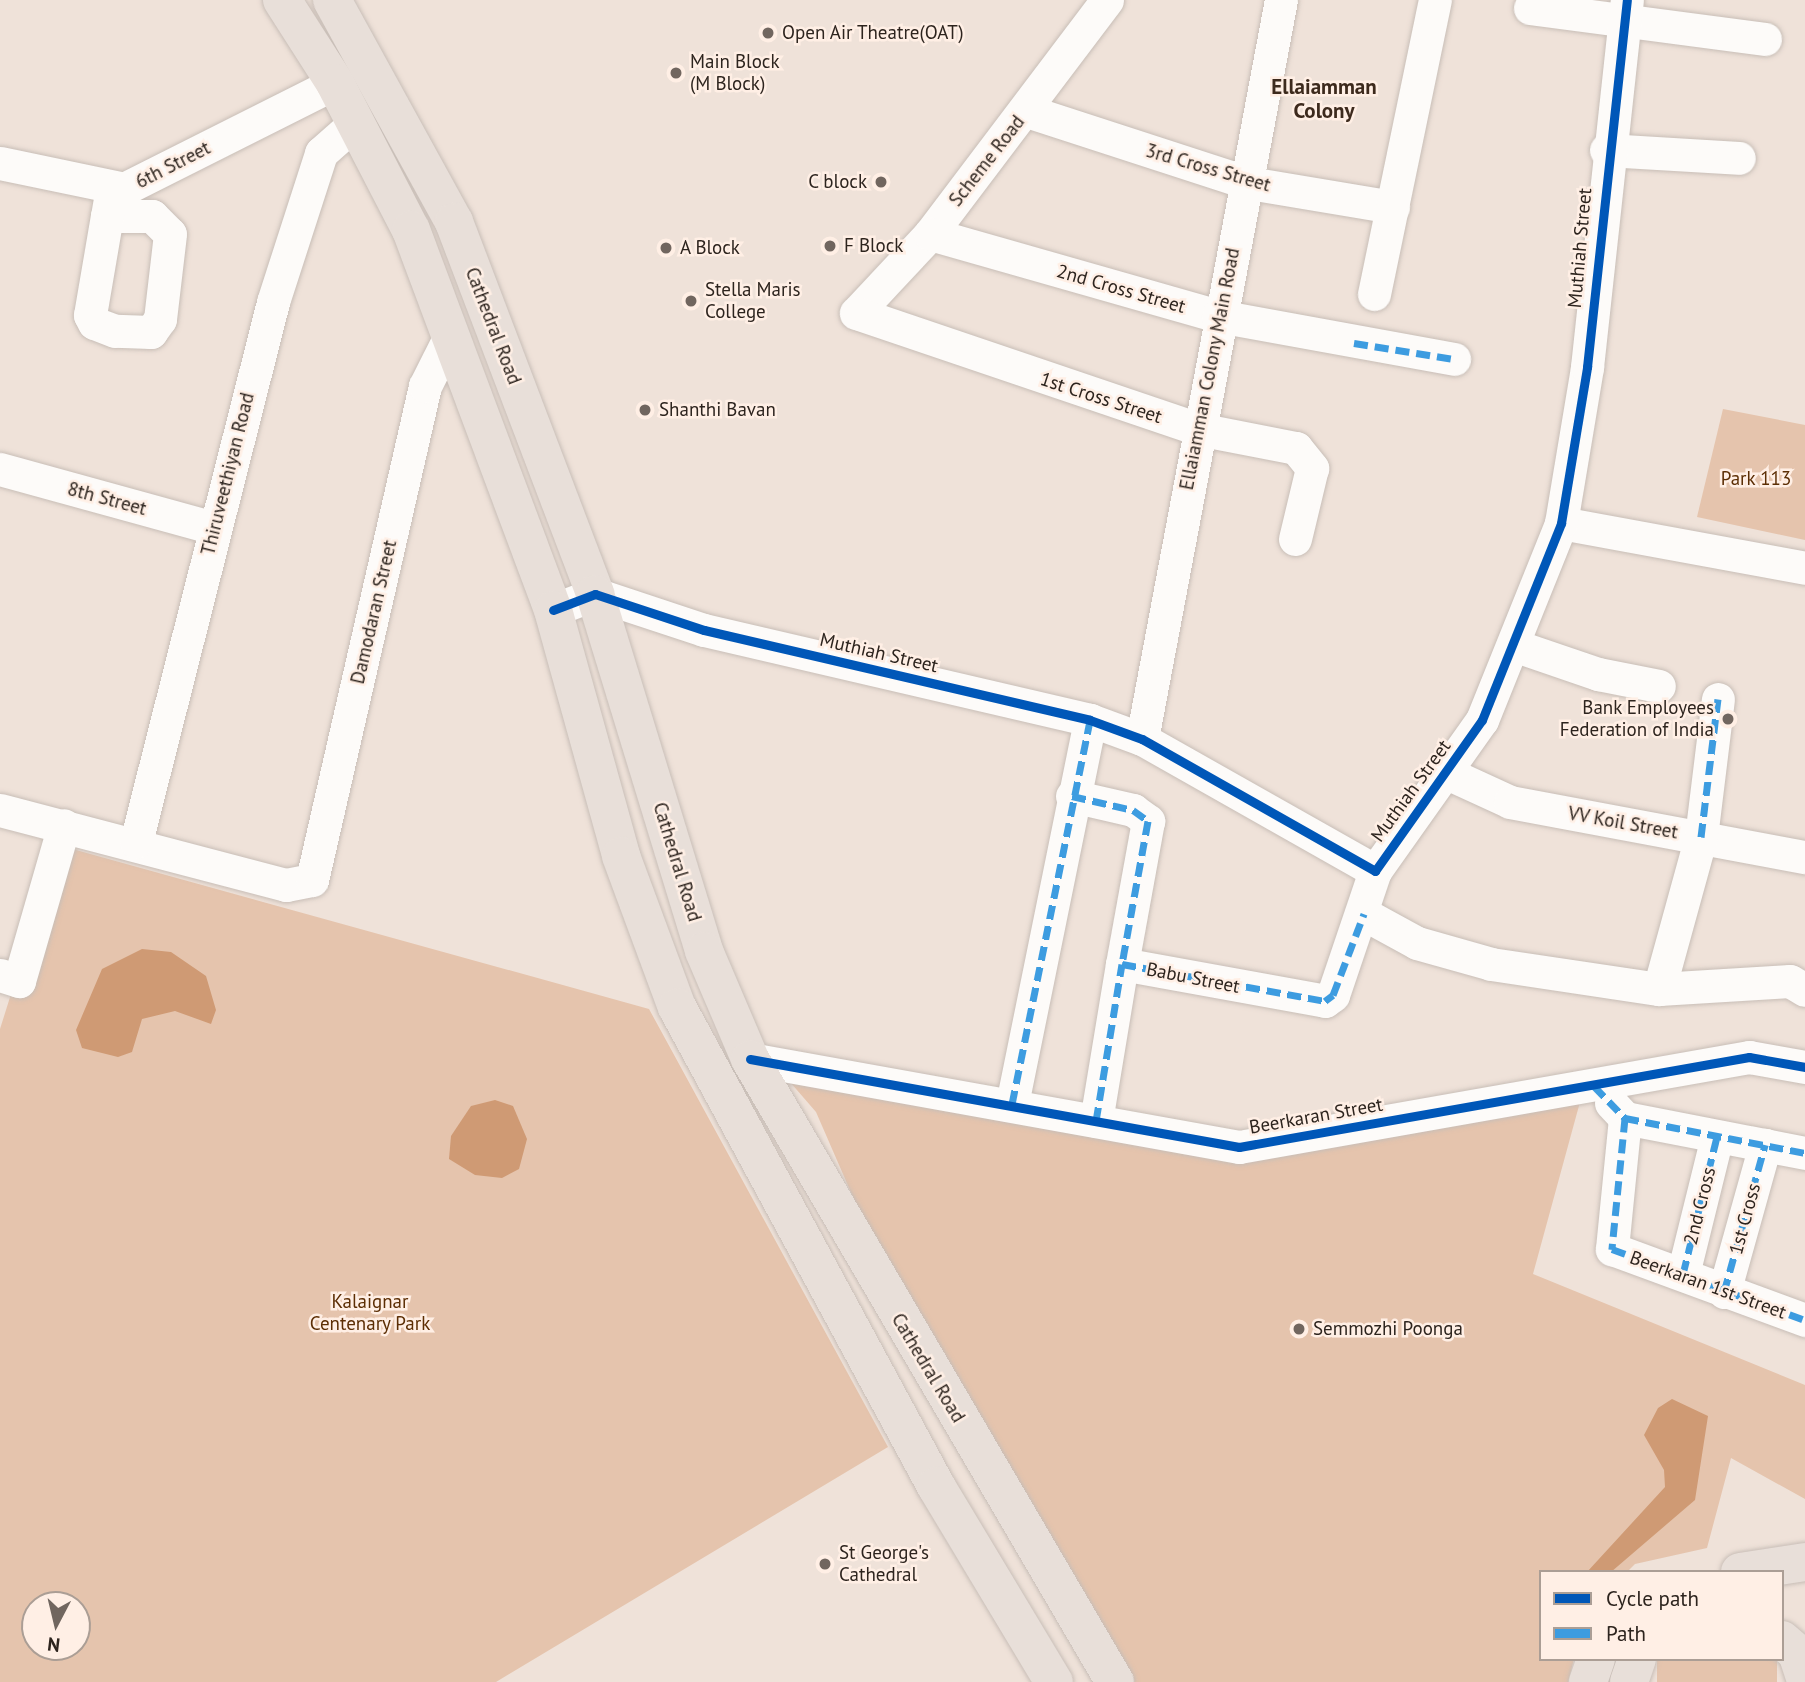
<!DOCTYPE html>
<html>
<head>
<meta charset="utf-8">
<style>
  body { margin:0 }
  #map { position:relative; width:1805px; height:1682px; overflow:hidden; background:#efe2d9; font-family:"PT Sans",sans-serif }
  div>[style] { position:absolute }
  .green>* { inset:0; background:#e5c4ad; transform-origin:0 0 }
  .water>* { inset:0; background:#cf9a74 }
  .roads { filter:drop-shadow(0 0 2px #c8beb7) drop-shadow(0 0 2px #c8beb7) }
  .minor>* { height:33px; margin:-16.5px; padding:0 16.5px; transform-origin:16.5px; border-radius:16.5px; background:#fdfbf9 }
  .major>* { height:38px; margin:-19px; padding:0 19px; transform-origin:19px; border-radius:19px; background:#e8dfd9 }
  .quiet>* { height:7px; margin-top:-3.5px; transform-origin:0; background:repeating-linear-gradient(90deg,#3d9ce0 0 14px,transparent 0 21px) }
  .cycleway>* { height:9px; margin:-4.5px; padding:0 4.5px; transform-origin:4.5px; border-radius:4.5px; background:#0057b8 }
  .dots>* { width:19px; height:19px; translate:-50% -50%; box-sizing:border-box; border:4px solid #ffefe5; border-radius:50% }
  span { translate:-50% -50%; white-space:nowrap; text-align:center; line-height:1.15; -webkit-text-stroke:5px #ffefe5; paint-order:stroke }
  .poi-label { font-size:19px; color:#2d241e }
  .left { translate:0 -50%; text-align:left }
  .right { translate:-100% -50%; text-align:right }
  .street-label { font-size:19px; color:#2d241e }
  .park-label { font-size:19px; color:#5c2e04 }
  .neighbourhood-label { font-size:21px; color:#3d2a1d; font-weight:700 }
  .legend { position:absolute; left:1539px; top:1570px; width:245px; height:91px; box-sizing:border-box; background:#ffefe5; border:2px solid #ab9e95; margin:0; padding:9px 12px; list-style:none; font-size:21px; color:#2d241e }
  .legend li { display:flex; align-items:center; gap:14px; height:35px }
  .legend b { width:35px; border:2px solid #ab9e95 }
  .north { position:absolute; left:21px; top:1591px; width:70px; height:70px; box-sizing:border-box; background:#ffefe5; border:2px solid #ab9e95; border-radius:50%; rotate:187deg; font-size:19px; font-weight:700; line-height:28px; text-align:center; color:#2d241e }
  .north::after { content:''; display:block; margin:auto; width:24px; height:32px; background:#71665f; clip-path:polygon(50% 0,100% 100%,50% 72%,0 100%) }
</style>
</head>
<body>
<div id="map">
  <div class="green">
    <i style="clip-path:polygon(1723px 409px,1805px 425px,1805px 540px,1697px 517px)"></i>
    <i style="clip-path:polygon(evenodd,58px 845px,649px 1009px,888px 1447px,496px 1682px,0 1682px,0 1029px,58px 845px,35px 1605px,77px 1605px,77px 1647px,35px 1647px,35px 1605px)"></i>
    <i style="clip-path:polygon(790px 1082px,1238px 1159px,1580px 1102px,1533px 1274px,1805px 1385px,1805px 1499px,1731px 1458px,1707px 1548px,1635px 1564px,1627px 1572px,1541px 1572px,1541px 1659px,1574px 1659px,1568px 1682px,1134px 1682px,856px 1204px,816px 1112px)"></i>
    <i style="left:1657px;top:1659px;width:120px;height:25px"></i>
  </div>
  <div class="water">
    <i style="clip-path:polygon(142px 949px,171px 952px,206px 976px,216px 1010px,211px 1024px,175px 1011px,142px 1019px,132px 1052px,118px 1057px,82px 1048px,76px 1030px,102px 969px)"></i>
    <i style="clip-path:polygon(495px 1100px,513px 1106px,527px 1139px,519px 1169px,502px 1178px,475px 1175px,449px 1159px,451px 1136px,471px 1106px)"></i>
    <i style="clip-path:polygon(1672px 1399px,1708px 1416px,1695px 1500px,1611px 1572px,1587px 1572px,1665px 1487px,1664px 1470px,1644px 1435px,1658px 1408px)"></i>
  </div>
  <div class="roads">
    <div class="minor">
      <i style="left:1107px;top:0;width:293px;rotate:127.1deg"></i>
      <i style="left:930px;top:234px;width:108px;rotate:133.1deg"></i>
      <i style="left:856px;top:313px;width:361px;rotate:18.7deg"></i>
      <i style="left:1198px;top:429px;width:100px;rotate:11deg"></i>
      <i style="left:1296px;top:448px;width:26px;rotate:51deg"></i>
      <i style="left:1312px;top:468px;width:73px;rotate:103.5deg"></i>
      <i style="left:1530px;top:8px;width:237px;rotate:7.5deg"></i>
      <i style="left:1027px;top:111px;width:233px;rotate:18deg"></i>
      <i style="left:1249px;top:183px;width:146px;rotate:9.5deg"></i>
      <i style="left:1606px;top:150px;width:133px;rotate:3.4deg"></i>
      <i style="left:0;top:163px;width:127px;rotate:11.8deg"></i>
      <i style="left:124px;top:189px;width:236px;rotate:-26.7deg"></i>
      <i style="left:107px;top:216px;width:45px"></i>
      <i style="left:152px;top:216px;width:25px;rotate:45deg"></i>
      <i style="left:170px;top:234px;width:86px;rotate:96.7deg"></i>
      <i style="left:160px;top:319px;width:16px;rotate:125deg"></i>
      <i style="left:151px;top:332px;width:36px;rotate:-178deg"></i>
      <i style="left:115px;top:331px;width:22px;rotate:-159deg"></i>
      <i style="left:94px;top:323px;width:9px;rotate:-117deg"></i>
      <i style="left:90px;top:315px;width:100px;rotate:-80.3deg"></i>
      <i style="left:107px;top:216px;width:29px;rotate:-80deg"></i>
      <i style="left:930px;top:234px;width:299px;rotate:15.9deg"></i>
      <i style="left:1218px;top:316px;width:240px;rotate:10.3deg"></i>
      <i style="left:1374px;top:294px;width:300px;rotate:-78.3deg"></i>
      <i style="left:0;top:469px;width:222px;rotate:15.4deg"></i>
      <i style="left:1561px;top:523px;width:248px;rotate:10.4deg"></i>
      <i style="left:553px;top:610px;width:45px;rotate:-20.9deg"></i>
      <i style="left:595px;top:594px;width:115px;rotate:18.3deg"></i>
      <i style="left:704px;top:630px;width:396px;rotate:13.1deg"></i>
      <i style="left:1090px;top:720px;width:55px;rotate:20.1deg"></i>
      <i style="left:1142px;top:739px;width:268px;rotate:29.5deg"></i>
      <i style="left:1375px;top:871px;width:185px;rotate:-54.7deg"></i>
      <i style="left:1482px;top:720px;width:212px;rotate:-68.1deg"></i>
      <i style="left:1561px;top:523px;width:158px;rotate:-80.5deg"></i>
      <i style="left:1587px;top:367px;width:369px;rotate:-83.8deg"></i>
      <i style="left:1516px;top:646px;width:87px;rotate:18.9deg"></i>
      <i style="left:1598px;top:674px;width:62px;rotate:11.1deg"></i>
      <i style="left:1142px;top:739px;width:752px;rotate:-79.35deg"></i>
      <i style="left:1447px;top:773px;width:69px;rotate:24.7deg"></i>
      <i style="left:1510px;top:802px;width:300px;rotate:10.6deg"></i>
      <i style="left:1072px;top:796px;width:63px;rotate:12.9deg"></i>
      <i style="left:1133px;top:810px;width:19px;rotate:36deg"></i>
      <i style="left:1148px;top:821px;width:145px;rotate:100.3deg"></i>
      <i style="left:0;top:810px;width:296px;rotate:14.7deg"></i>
      <i style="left:286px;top:885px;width:26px;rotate:-11deg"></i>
      <i style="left:312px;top:880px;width:507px;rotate:-77.12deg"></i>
      <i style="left:425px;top:386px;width:56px;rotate:-63.4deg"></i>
      <i style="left:136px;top:842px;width:557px;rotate:-75.76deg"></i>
      <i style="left:273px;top:302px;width:157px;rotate:-72.1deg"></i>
      <i style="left:321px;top:153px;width:45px;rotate:-41.4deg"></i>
      <i style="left:1364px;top:914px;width:60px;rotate:28.7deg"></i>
      <i style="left:1417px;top:943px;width:77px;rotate:15.8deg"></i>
      <i style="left:1491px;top:964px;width:170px;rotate:8.5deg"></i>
      <i style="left:1659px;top:989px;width:131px;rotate:-3.5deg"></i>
      <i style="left:1790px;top:981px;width:17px;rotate:31deg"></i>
      <i style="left:0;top:975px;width:20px;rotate:18deg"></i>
      <i style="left:19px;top:981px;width:162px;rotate:-73.9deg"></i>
      <i style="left:1659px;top:989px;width:158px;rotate:-74.6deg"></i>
      <i style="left:1701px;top:837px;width:139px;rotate:-83deg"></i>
      <i style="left:750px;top:1059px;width:497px;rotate:10.2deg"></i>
      <i style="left:1239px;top:1147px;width:518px;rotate:-10.01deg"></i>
      <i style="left:1749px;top:1057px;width:57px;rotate:10.1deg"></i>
      <i style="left:1611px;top:1103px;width:21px;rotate:47deg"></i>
      <i style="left:1625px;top:1118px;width:183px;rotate:11deg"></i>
      <i style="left:1012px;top:1104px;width:392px;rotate:-78.5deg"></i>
      <i style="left:1625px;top:1118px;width:132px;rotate:95.7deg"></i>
      <i style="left:1612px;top:1249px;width:206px;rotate:20.2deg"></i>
      <i style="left:1096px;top:1121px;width:159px;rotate:-80.6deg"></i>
      <i style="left:1122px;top:964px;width:206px;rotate:10.3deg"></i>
      <i style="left:1325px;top:1001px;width:10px;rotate:-37deg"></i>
      <i style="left:1333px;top:995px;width:131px;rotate:-71.3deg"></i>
      <i style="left:1683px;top:1274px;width:141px;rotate:-76.1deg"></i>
      <i style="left:1724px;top:1292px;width:153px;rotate:-74.4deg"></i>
    </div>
    <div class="major">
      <i style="left:282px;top:0;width:98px;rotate:57.4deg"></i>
      <i style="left:335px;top:83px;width:165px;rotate:62.7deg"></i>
      <i style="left:411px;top:230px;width:406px;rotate:69.5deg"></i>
      <i style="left:553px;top:610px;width:255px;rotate:74.5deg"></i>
      <i style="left:621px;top:856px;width:161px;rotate:69.7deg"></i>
      <i style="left:677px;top:1007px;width:545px;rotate:61.6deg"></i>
      <i style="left:936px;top:1486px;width:229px;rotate:59deg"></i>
      <i style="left:332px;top:0;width:253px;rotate:61.2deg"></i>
      <i style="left:454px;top:222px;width:398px;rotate:69.2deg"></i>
      <i style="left:595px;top:594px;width:373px;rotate:73deg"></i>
      <i style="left:704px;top:951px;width:117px;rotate:66.9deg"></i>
      <i style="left:750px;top:1059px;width:722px;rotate:59.64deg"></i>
      <i style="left:1740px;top:1572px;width:66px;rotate:-8.7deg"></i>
      <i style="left:1782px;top:1640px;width:20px;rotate:41deg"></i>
      <i style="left:1797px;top:1653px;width:25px;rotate:72deg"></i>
      <i style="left:1588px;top:1682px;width:24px;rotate:-71deg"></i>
      <i style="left:1629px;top:1682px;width:24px;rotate:-71deg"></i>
    </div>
  </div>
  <div class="quiet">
    <i style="left:1354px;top:343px;width:101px;rotate:9.1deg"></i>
    <i style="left:1072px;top:796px;width:63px;rotate:12.9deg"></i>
    <i style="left:1133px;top:810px;width:19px;rotate:36deg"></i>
    <i style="left:1148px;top:821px;width:145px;rotate:100.3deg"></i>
    <i style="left:1701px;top:837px;width:139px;rotate:-83deg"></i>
    <i style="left:1594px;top:1086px;width:45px;rotate:45.9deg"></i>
    <i style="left:1625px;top:1118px;width:183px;rotate:11deg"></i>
    <i style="left:1012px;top:1104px;width:392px;rotate:-78.5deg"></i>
    <i style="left:1625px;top:1118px;width:132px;rotate:95.7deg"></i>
    <i style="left:1612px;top:1249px;width:206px;rotate:20.2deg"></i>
    <i style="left:1096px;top:1121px;width:159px;rotate:-80.6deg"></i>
    <i style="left:1122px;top:964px;width:206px;rotate:10.3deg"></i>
    <i style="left:1325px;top:1001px;width:10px;rotate:-37deg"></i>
    <i style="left:1333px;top:995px;width:87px;rotate:-69.1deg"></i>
    <i style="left:1683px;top:1274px;width:141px;rotate:-76.1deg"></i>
    <i style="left:1724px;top:1292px;width:153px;rotate:-74.4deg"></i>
  </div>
  <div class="cycleway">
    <i style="left:553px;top:610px;width:45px;rotate:-20.9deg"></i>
    <i style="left:595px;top:594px;width:115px;rotate:18.3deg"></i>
    <i style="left:704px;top:630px;width:396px;rotate:13.1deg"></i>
    <i style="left:1090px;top:720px;width:55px;rotate:20.1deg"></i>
    <i style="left:1142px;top:739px;width:268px;rotate:29.5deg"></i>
    <i style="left:1375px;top:871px;width:185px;rotate:-54.7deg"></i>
    <i style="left:1482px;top:720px;width:212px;rotate:-68.1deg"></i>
    <i style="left:1561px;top:523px;width:158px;rotate:-80.5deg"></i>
    <i style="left:1587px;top:367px;width:369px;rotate:-83.8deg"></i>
    <i style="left:750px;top:1059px;width:497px;rotate:10.2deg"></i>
    <i style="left:1239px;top:1147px;width:518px;rotate:-10.01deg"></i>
    <i style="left:1749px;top:1057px;width:57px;rotate:10.1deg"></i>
  </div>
  <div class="dots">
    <i style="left:768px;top:33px;background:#71665f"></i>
    <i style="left:676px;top:73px;background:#71665f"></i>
    <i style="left:881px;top:182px;background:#71665f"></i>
    <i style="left:830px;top:246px;background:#71665f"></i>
    <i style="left:666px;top:248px;background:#71665f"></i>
    <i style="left:691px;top:301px;background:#71665f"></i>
    <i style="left:645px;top:410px;background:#71665f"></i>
    <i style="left:1728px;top:719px;background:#71665f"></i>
    <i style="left:1299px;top:1329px;background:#71665f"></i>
    <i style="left:825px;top:1564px;background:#71665f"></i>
  </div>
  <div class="poi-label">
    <span class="left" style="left:782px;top:33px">Open Air Theatre(OAT)</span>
    <span class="left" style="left:690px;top:73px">Main Block<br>(M Block)</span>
    <span class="right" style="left:867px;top:182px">C block</span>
    <span class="left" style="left:844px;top:246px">F Block</span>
    <span class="left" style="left:680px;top:248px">A Block</span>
    <span class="left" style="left:705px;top:301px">Stella Maris<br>College</span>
    <span class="left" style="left:659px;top:410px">Shanthi Bavan</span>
    <span class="right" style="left:1714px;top:719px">Bank Employees<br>Federation of India</span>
    <span class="left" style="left:1313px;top:1329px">Semmozhi Poonga</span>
    <span class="left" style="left:839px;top:1564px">St George's<br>Cathedral</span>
  </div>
  <div class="street-label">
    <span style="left:987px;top:161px;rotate:-52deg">Scheme Road</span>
    <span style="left:173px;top:165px;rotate:-27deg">6th Street</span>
    <span style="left:1208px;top:168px;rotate:16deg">3rd Cross Street</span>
    <span style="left:1580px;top:248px;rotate:-85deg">Muthiah Street</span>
    <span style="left:1121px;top:289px;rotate:16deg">2nd Cross Street</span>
    <span style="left:493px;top:326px;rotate:69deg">Cathedral Road</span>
    <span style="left:1210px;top:369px;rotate:-79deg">Ellaiamman Colony Main Road</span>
    <span style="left:1101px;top:398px;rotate:18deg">1st Cross Street</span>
    <span style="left:228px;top:474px;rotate:-76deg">Thiruveethiyan Road</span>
    <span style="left:107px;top:499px;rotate:15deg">8th Street</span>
    <span style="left:374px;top:612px;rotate:-77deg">Damodaran Street</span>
    <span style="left:879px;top:653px;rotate:13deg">Muthiah Street</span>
    <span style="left:1411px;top:791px;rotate:-54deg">Muthiah Street</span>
    <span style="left:1623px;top:823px;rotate:10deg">VV Koil Street</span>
    <span style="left:677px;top:862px;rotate:73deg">Cathedral Road</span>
    <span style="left:1193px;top:978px;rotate:11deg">Babu Street</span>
    <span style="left:1316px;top:1116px;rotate:-10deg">Beerkaran Street</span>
    <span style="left:1700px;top:1206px;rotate:-76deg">2nd Cross</span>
    <span style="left:1745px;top:1219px;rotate:-75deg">1st Cross</span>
    <span style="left:1708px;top:1285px;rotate:20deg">Beerkaran 1st Street</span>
    <span style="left:928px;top:1368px;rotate:59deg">Cathedral Road</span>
  </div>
  <div class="park-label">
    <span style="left:1756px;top:479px">Park 113</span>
    <span style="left:370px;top:1313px">Kalaignar<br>Centenary Park</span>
  </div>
  <div class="neighbourhood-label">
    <span style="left:1324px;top:99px">Ellaiamman<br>Colony</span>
  </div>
  <ul class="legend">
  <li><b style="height:9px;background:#0057b8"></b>Cycle path</li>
  <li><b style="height:9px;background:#3d9ce0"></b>Path</li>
  </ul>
  <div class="north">N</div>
</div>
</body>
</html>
